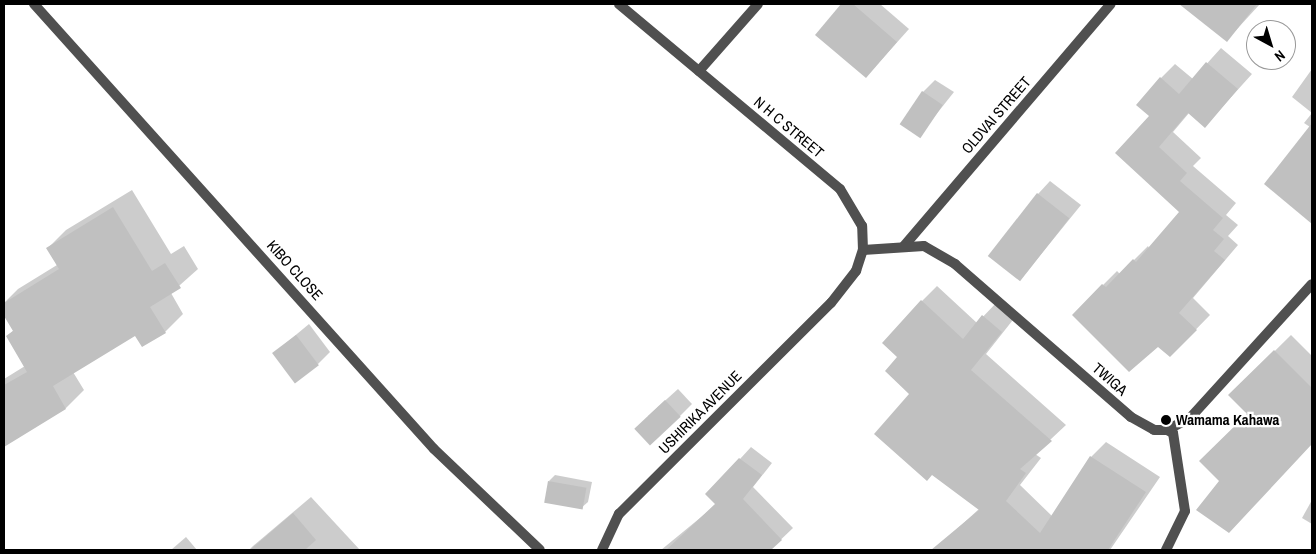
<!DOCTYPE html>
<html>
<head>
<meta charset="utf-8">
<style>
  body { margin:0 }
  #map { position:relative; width:1316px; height:554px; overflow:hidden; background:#fff; font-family:"Archivo Narrow",sans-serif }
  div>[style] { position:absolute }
  .shadow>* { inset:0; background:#0003 }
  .building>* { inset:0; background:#c0c0c0; transform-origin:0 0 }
  .minor>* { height:10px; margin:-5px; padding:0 5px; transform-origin:5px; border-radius:5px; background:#505050 }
  .dots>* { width:14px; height:14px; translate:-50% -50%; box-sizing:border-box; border:2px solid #fff; border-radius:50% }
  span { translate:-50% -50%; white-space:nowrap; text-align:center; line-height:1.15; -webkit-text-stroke:4.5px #fff; paint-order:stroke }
  .street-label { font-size:15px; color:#000 }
  .poi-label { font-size:15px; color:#000; font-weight:700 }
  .left { translate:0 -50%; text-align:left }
  .frame { position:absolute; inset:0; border:5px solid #000; pointer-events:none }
  .north { position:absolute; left:1246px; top:20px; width:50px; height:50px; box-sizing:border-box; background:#fff; border:1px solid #999; border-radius:50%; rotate:141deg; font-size:14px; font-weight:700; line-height:20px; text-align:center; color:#000 }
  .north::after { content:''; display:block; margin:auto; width:18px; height:22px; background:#000; clip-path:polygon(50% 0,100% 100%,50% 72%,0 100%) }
</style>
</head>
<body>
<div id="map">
  <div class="shadow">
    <i style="clip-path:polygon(843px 4px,880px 4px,909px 29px,866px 77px,816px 35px)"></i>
    <i style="clip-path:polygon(1199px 4px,1260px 4px,1227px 40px,1192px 12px)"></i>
    <i style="clip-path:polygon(1221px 48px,1252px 74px,1205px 126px,1189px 113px,1173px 132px,1201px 158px,1193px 166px,1236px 203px,1226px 215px,1238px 225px,1228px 236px,1238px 245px,1193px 298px,1210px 315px,1170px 356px,1103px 285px,1117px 271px,1120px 274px,1148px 246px,1149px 248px,1180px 212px,1117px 153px,1151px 116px,1161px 78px,1175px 64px,1193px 79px)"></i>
    <i style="clip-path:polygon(1312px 69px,1312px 222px,1265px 184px,1310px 127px,1304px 123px,1312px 113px,1292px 97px)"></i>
    <i style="clip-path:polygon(935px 80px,954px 92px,919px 136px,923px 92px)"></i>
    <i style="clip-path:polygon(1050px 181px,1081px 205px,1021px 279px,1038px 194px)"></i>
    <i style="clip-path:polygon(132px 190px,171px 254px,184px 246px,198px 269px,171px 293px,183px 314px,165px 332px,136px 334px,73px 372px,84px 390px,66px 408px,9px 442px,4px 436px,4px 379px,25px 366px,7px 336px,14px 330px,4px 314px,4px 303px,18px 289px,57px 265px,48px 248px,66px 230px)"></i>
    <i style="clip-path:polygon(937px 286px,977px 323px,998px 301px,1016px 316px,986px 354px,1066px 425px,1035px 454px,1041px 458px,1020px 485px,1052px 516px,1091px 457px,1106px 442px,1160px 477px,1110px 550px,1090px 550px,1079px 543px,1072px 550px,935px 549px,979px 509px,911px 394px,899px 357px,922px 301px)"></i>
    <i style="clip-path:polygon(309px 324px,330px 352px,318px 364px,274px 353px)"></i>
    <i style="clip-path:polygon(1291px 335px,1312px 356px,1312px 443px,1244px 515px,1221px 481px,1249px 414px,1230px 395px)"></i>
    <i style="clip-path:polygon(678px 389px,692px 404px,680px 416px,648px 416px)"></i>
    <i style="clip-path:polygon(751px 447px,772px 463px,753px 487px,793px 528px,770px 550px,661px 550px,717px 504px,740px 459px)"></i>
    <i style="clip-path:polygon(555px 475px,592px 482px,588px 502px,581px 508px,549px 481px)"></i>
    <i style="clip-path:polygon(311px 497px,360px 550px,249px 550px,253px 546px)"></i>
    <i style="clip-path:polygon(1312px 500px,1312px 524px,1302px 518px)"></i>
    <i style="clip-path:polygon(186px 537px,197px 550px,171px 550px)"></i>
  </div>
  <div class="building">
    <i style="clip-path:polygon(841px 4px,853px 4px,897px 42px,866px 78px,815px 35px)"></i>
    <i style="clip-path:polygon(1179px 4px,1257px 4px,1227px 42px)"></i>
    <i style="clip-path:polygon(1206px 62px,1238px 89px,1205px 128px,1188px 113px,1159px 147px,1187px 173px,1180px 181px,1223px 218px,1213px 230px,1224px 239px,1214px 251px,1225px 260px,1179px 313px,1197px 330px,1170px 357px,1158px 347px,1129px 372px,1072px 315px,1102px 284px,1106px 287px,1133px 259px,1136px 262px,1179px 212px,1115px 153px,1149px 116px,1136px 105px,1160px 77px,1179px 94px)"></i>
    <i style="left:922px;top:91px;width:25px;height:40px;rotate:34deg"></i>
    <i style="clip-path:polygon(1312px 123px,1312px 224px,1264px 184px)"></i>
    <i style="left:1037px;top:193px;width:41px;height:80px;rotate:38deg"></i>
    <i style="clip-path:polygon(113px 207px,152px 271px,165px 263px,181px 288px,150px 307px,166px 333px,142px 347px,135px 336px,53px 386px,66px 409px,4px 447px,4px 385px,27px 372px,6px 336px,13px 331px,4px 316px,4px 303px,59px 269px,46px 248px)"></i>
    <i style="clip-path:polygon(921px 300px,963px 339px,982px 315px,1002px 332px,971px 370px,1052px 441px,1020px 469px,1026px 473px,1006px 501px,1040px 533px,1090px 456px,1146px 492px,1108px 550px,931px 550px,979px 510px,932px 475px,927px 481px,874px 434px,909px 394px,885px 371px,897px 357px,882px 343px)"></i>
    <i style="left:296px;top:335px;width:38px;height:30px;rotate:53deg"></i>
    <i style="clip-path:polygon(1274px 350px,1312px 388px,1312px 444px,1229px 533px,1196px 510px,1219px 481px,1199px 461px,1247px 414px,1228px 395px)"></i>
    <i style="left:665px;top:400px;width:23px;height:42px;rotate:47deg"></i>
    <i style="clip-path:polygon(739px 458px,762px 475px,743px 499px,782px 540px,771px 550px,666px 550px,715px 504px,705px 494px)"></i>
    <i style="left:548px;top:481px;width:39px;height:22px;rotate:10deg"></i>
    <i style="clip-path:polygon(293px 513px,316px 540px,305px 550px,250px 550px)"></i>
  </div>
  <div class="minor">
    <i style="left:34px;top:4px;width:598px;rotate:48.05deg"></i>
    <i style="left:434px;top:449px;width:146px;rotate:43.6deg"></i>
    <i style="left:699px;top:71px;width:89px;rotate:-48.6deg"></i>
    <i style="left:904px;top:246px;width:318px;rotate:-49.5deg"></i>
    <i style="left:863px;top:250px;width:61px;rotate:-3.8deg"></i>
    <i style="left:924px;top:246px;width:36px;rotate:30deg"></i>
    <i style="left:955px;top:264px;width:233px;rotate:41deg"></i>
    <i style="left:1131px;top:417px;width:26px;rotate:29deg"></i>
    <i style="left:1154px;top:430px;width:13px"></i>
    <i style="left:1167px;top:430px;width:26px;rotate:-28deg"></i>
    <i style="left:1190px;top:418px;width:181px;rotate:-47.7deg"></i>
    <i style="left:602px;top:550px;width:40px;rotate:-65deg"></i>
    <i style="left:619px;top:514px;width:299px;rotate:-44.9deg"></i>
    <i style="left:831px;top:303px;width:41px;rotate:-52deg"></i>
    <i style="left:856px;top:271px;width:22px;rotate:-72deg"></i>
    <i style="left:863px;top:250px;width:24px;rotate:-92deg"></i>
    <i style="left:862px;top:226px;width:43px;rotate:-120.7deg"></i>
    <i style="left:840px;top:189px;width:288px;rotate:-140.1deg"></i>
    <i style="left:1166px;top:550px;width:43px;rotate:-64deg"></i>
    <i style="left:1185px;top:511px;width:79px;rotate:-98.7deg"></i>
    <i style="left:1173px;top:433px;width:7px;rotate:-153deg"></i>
  </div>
  <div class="dots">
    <i style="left:1166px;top:420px;background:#000"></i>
  </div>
  <div class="street-label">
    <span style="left:996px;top:115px;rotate:-49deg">OLDVAI STREET</span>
    <span style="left:789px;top:127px;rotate:40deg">N H C STREET</span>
    <span style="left:295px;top:270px;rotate:48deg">KIBO CLOSE</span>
    <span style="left:1110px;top:379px;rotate:41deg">TWIGA</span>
    <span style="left:700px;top:412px;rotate:-45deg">USHIRIKA AVENUE</span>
  </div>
  <div class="poi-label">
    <span class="left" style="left:1176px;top:420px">Wamama Kahawa</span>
  </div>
  <div class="frame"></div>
  <div class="north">N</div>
</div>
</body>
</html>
